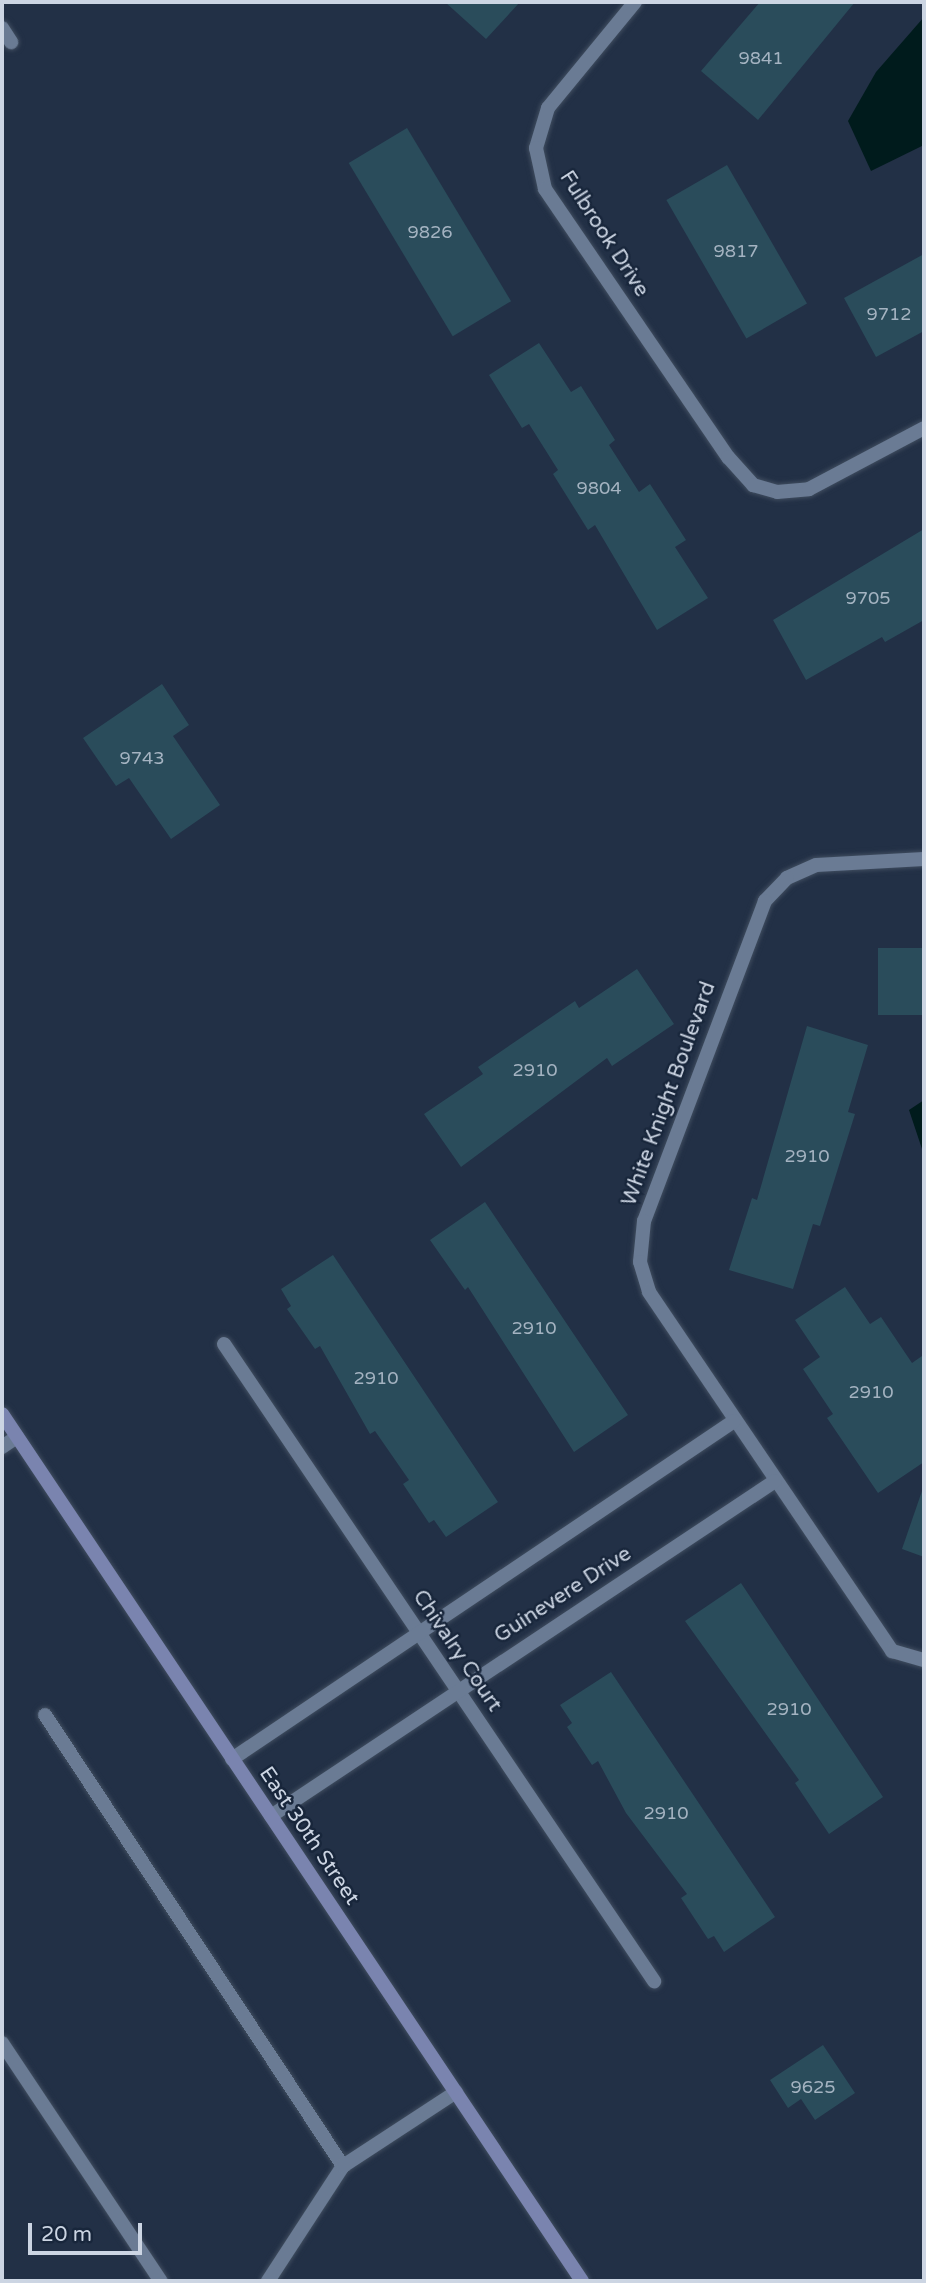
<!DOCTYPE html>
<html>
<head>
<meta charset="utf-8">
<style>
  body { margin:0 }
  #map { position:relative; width:926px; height:2283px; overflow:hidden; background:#223046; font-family:"Varela Round",sans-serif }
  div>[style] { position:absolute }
  .water>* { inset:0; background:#001b1c }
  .building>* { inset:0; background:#2a4c5b; transform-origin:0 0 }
  .roads { filter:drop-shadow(0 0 2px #404d5f) drop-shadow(0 0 2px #404d5f) }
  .service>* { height:14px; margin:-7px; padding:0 7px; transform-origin:7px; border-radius:7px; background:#6a7b94 }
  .minor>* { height:14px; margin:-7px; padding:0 7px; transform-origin:7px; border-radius:7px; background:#6a7b94 }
  .secondary>* { height:14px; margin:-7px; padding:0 7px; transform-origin:7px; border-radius:7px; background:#7a84af }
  span { translate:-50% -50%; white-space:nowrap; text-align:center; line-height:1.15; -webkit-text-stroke:5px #18263b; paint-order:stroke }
  .number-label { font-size:18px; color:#a4b3c1 }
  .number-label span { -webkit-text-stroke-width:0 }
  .street-label { font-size:21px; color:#ccd5e3 }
  .frame { position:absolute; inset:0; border:4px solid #ccd5e3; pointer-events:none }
  .scale { position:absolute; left:28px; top:2223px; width:114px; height:32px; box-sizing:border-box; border:4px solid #ccd5e3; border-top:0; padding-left:9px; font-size:21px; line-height:24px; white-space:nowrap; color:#ccd5e3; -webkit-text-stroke:5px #18263b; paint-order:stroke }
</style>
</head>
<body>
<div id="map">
  <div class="water">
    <i style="clip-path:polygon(924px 17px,924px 145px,871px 171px,848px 121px,876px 72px)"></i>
    <i style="clip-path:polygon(924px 1100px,924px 1155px,909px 1110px)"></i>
  </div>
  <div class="building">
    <i style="clip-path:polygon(445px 2px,520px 2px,486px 39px)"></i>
    <i style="clip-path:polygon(760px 2px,855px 2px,758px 120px,701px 71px)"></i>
    <i style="left:407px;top:128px;width:202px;height:68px;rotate:59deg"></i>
    <i style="left:727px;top:165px;width:160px;height:70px;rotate:60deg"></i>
    <i style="clip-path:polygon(924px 254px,924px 331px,876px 357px,844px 298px)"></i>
    <i style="clip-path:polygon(539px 343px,571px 392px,581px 386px,615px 440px,609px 445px,639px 492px,650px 484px,686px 540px,675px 547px,708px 598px,657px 630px,595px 525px,588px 530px,553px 474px,558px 470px,529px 424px,522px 428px,489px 375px)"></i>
    <i style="clip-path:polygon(924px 529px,924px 620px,885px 642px,882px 637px,806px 680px,773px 620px)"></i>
    <i style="clip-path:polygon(162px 684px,189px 725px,173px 736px,220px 805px,171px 839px,129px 778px,116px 786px,83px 738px)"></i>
    <i style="left:878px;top:948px;width:46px;height:67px"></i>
    <i style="clip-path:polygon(637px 969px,674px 1024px,612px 1066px,607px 1058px,461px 1167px,424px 1114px,483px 1074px,478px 1067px,575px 1001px,579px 1008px)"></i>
    <i style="clip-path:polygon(807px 1026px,868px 1045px,848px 1112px,855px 1114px,820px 1226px,813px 1224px,793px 1289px,729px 1270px,752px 1198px,757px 1200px)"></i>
    <i style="clip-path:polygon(485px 1202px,628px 1415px,574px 1452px,468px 1287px,465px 1290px,430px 1240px)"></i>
    <i style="clip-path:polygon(333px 1255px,498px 1502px,446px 1537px,434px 1520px,429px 1523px,403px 1484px,409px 1480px,375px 1431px,370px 1434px,320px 1346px,315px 1349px,287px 1309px,291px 1306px,281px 1289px)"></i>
    <i style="clip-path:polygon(845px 1287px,870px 1324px,881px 1317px,912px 1363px,922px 1356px,924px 1360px,924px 1462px,878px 1493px,827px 1418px,833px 1414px,803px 1369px,820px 1357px,795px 1320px)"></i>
    <i style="clip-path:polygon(922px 1491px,924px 1491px,924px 1557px,902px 1549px)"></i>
    <i style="clip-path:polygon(741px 1583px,883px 1797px,829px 1834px,795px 1783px,799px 1780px,685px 1621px)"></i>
    <i style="clip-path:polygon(611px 1672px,775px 1917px,724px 1952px,714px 1936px,708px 1939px,681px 1898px,687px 1894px,626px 1813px,598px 1761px,592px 1765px,567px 1727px,572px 1723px,560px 1705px)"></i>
    <i style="clip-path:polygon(823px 2045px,855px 2093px,815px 2120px,801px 2099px,788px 2108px,770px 2080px)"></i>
  </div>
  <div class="roads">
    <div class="service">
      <i style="left:2px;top:28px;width:17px;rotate:57deg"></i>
      <i style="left:2px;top:1447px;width:18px;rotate:-34deg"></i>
      <i style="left:45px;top:1715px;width:541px;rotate:56.55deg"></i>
      <i style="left:2px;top:2043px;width:286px;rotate:56.3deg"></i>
      <i style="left:268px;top:2281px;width:137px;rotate:-56.9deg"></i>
      <i style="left:343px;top:2166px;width:135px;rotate:-33.2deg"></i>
    </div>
    <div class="minor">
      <i style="left:635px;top:2px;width:137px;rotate:129.4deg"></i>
      <i style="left:548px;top:108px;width:42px;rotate:106.7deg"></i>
      <i style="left:536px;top:148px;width:42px;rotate:77.6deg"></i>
      <i style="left:545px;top:189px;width:325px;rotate:55.7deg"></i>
      <i style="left:728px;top:457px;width:38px;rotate:48deg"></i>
      <i style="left:753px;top:485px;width:25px;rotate:16deg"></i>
      <i style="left:777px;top:492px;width:32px;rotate:-5deg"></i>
      <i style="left:809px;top:489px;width:130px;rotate:-27.9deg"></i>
      <i style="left:924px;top:859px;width:108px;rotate:176.8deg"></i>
      <i style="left:816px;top:865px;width:32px;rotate:156deg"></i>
      <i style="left:787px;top:878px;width:32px;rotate:134deg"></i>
      <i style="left:765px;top:901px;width:342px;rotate:110.7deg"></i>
      <i style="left:644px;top:1221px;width:41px;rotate:95.6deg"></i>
      <i style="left:640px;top:1262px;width:31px;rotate:73deg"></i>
      <i style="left:649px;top:1292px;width:434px;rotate:55.9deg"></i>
      <i style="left:892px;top:1651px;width:33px;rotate:16deg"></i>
      <i style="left:224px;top:1344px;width:769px;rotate:55.98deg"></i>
      <i style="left:232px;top:1759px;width:605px;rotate:-33.95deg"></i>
      <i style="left:271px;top:1816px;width:605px;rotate:-33.61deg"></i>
    </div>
    <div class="secondary">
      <i style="left:2px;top:1414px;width:1043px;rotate:56.22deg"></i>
    </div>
  </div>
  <div class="number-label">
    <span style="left:761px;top:58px">9841</span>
    <span style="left:430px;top:232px">9826</span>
    <span style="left:736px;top:251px">9817</span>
    <span style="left:889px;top:314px">9712</span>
    <span style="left:599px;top:488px">9804</span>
    <span style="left:868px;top:598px">9705</span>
    <span style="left:142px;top:758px">9743</span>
    <span style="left:535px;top:1070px">2910</span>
    <span style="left:807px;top:1156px">2910</span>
    <span style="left:534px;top:1328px">2910</span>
    <span style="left:376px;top:1378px">2910</span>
    <span style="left:871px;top:1392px">2910</span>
    <span style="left:789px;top:1709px">2910</span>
    <span style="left:666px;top:1813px">2910</span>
    <span style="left:813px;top:2087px">9625</span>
  </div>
  <div class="street-label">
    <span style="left:604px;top:234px;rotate:57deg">Fulbrook Drive</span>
    <span style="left:669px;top:1094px;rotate:-70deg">White Knight Boulevard</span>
    <span style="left:563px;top:1595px;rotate:-33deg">Guinevere Drive</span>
    <span style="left:457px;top:1651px;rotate:56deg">Chivalry Court</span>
    <span style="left:309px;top:1836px;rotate:56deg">East 30th Street</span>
  </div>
  <div class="frame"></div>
  <div class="scale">20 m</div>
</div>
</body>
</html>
